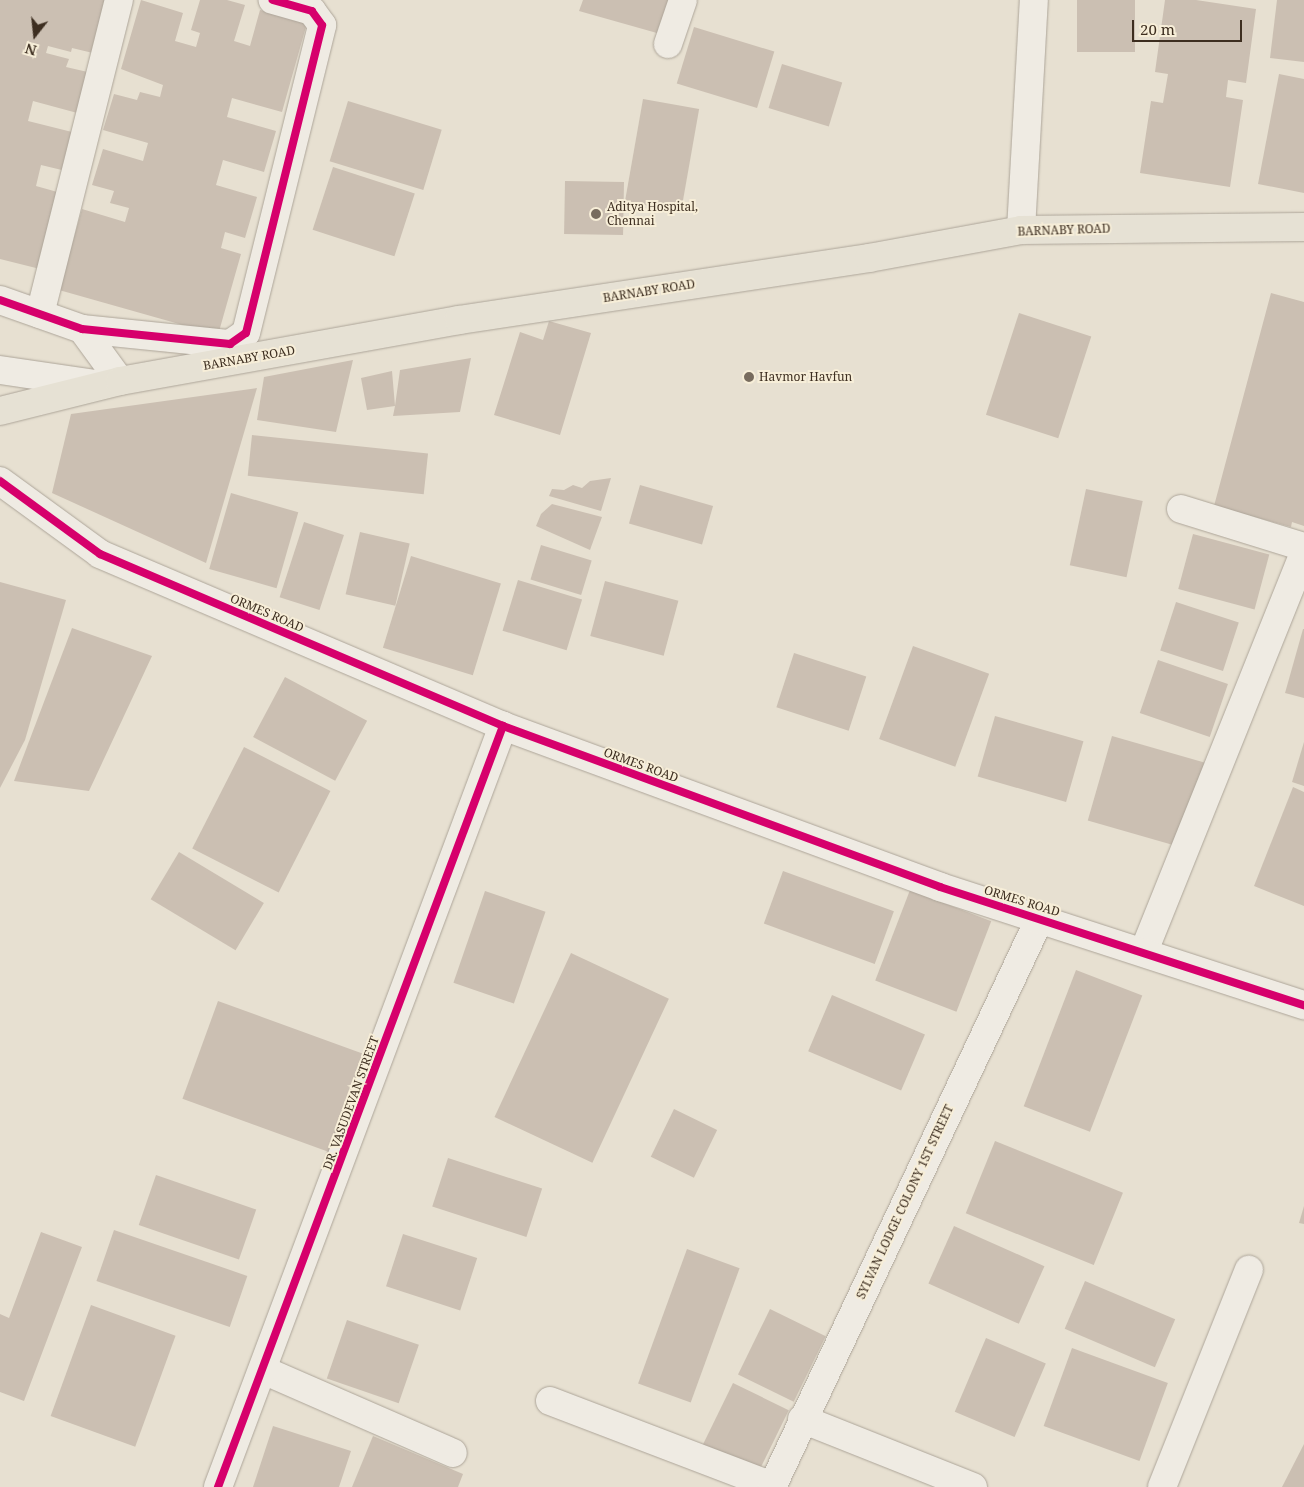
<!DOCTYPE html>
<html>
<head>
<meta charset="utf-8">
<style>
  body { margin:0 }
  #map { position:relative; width:1304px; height:1487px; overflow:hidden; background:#e7e0d1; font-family:"Noto Serif",serif }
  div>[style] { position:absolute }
  .building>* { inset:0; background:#cbbfb2; transform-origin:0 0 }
  .roads { filter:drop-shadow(0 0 1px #ada599) drop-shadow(0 0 1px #ada599) }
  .street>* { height:28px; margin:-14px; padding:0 14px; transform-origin:14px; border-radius:14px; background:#efebe3 }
  .secondary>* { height:28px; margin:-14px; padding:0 14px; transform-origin:14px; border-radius:14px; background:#efebe3 }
  .primary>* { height:28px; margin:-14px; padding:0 14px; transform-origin:14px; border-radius:14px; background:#e6e1d4 }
  .cycleway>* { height:8px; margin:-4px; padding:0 4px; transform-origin:4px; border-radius:4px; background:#d6006c }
  .dots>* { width:14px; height:14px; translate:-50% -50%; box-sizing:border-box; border:2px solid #f7eed8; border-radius:50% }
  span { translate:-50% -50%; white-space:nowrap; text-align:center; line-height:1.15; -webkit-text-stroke:4px #f7eed8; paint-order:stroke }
  .poi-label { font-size:12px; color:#3d2e20 }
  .left { translate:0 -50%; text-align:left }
  .street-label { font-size:12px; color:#3d2e20 }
  .north { position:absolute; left:10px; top:10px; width:50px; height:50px; -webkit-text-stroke:4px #f7eed8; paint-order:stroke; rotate:196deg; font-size:14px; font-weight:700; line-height:20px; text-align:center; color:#3d2e20 }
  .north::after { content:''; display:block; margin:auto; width:18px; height:22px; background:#3d2e20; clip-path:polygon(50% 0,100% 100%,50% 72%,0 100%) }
  .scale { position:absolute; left:1132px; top:20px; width:110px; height:22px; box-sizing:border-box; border:2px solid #3d2e20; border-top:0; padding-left:6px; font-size:15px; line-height:18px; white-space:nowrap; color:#3d2e20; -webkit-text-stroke:4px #f7eed8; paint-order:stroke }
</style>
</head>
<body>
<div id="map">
  <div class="building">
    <i style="clip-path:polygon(0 0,111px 0,97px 54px,72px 48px,71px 52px,48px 46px,46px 53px,69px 59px,66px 67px,92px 73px,81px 114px,33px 101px,28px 121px,76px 133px,66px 171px,41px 165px,36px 186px,61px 193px,40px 269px,0 259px)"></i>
    <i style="clip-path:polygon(141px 0,183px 13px,175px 41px,196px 47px,200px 33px,191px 30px,200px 0,227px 0,245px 5px,234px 41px,250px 46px,260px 10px,307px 23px,282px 112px,232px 98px,227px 117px,276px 131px,264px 172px,223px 160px,216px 185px,257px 197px,245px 238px,225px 232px,221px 248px,241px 254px,218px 335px,59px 290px,82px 209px,125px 222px,129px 208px,110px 203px,114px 191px,92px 185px,103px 149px,143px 161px,148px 143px,103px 130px,114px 94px,137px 100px,140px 92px,160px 97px,163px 85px,121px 69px)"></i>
    <i style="clip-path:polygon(583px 0,674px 0,664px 35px,579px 11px)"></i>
    <i style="left:1077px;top:0;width:58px;height:52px"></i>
    <i style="clip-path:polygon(1165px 0,1196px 0,1256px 9px,1246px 83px,1228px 80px,1226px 97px,1243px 100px,1230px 187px,1140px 173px,1151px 101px,1163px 103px,1168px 74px,1155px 72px)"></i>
    <i style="clip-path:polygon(1277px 0,1304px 0,1304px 62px,1270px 58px)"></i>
    <i style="left:694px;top:27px;width:84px;height:59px;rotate:17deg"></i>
    <i style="left:782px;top:64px;width:63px;height:46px;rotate:17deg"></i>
    <i style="clip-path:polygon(1279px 74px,1304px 79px,1304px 193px,1258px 184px)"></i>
    <i style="left:643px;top:99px;width:57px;height:104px;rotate:10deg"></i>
    <i style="left:348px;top:101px;width:98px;height:63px;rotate:17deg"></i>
    <i style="left:333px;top:167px;width:86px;height:66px;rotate:18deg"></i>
    <i style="left:565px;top:181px;width:59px;height:53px;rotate:1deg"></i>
    <i style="clip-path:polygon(1271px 293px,1304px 302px,1304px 526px,1292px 522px,1291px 527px,1214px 506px)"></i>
    <i style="left:1019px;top:313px;width:76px;height:107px;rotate:18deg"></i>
    <i style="clip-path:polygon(549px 321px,591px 333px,560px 435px,494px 415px,520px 332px,543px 340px)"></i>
    <i style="clip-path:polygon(471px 358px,460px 412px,393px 416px,395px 406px,367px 410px,361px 378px,392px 371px,395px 406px,400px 370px)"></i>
    <i style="clip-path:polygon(353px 360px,336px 432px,257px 420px,264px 377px)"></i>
    <i style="clip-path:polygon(257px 388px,206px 563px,52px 493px,71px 414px)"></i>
    <i style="left:252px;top:435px;width:177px;height:41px;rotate:6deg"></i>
    <i style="clip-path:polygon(611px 478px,601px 511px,549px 496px,552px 489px,564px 490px,573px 485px,582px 488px,590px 481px)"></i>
    <i style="left:640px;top:485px;width:76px;height:40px;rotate:16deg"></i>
    <i style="left:1086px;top:489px;width:58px;height:78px;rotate:12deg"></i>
    <i style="left:231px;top:493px;width:70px;height:79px;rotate:16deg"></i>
    <i style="clip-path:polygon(552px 504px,602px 517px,590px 550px,536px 526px,541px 514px)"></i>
    <i style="left:304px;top:522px;width:42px;height:79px;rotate:18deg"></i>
    <i style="left:360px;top:532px;width:51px;height:64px;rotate:13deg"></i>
    <i style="left:1193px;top:534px;width:79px;height:57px;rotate:15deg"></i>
    <i style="left:541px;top:545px;width:53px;height:36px;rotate:17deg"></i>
    <i style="left:411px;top:556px;width:94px;height:96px;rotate:17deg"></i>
    <i style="left:518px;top:580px;width:67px;height:53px;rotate:17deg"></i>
    <i style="left:605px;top:581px;width:76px;height:57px;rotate:15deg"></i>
    <i style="clip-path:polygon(0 582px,66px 600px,25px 740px,0 788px)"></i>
    <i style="left:1176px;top:602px;width:66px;height:51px;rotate:18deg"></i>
    <i style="clip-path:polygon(72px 628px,152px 656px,89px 791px,14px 781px)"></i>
    <i style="clip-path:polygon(1303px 629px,1304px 629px,1304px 698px,1285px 693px)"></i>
    <i style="left:913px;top:646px;width:81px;height:99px;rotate:20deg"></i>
    <i style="left:794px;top:653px;width:76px;height:57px;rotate:18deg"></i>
    <i style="left:1158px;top:660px;width:74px;height:56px;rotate:19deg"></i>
    <i style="left:285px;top:677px;width:93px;height:68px;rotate:28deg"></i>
    <i style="left:995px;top:716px;width:92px;height:63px;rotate:16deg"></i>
    <i style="left:1112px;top:736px;width:96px;height:88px;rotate:16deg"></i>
    <i style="clip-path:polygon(1304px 742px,1304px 786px,1292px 782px)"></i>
    <i style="left:244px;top:747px;width:97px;height:114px;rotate:27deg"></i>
    <i style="clip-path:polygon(1293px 787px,1304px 792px,1304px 906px,1254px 886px)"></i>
    <i style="left:179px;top:852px;width:99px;height:55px;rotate:31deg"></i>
    <i style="left:783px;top:871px;width:118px;height:56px;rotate:20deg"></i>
    <i style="left:910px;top:890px;width:87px;height:97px;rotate:21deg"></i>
    <i style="left:485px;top:891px;width:64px;height:97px;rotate:19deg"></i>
    <i style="left:571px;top:953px;width:108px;height:181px;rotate:25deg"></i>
    <i style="left:1076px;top:970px;width:71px;height:146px;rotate:21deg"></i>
    <i style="left:832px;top:995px;width:101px;height:61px;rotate:23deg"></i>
    <i style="left:218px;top:1001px;width:161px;height:104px;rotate:20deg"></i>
    <i style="left:674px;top:1109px;width:48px;height:53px;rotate:26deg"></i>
    <i style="left:995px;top:1141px;width:138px;height:78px;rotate:22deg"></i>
    <i style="left:448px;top:1158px;width:99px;height:51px;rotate:18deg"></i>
    <i style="left:156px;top:1175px;width:106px;height:53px;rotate:19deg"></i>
    <i style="clip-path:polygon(1304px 1206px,1304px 1224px,1299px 1223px)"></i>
    <i style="left:954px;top:1226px;width:99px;height:63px;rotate:24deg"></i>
    <i style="left:114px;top:1230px;width:141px;height:54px;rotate:19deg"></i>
    <i style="clip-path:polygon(41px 1232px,82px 1247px,24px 1401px,0 1392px,0 1314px,9px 1318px)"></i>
    <i style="left:403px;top:1234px;width:78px;height:55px;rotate:18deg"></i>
    <i style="left:687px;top:1249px;width:56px;height:143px;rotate:20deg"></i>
    <i style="left:1085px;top:1281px;width:98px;height:52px;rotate:23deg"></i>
    <i style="left:91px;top:1305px;width:90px;height:118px;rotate:20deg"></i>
    <i style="left:770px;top:1309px;width:62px;height:73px;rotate:26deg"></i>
    <i style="left:347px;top:1320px;width:76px;height:62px;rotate:19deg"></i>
    <i style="left:986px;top:1338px;width:65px;height:80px;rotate:23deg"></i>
    <i style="left:1072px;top:1348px;width:102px;height:83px;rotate:20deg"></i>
    <i style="left:733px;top:1383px;width:62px;height:73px;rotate:26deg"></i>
    <i style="clip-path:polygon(273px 1426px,351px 1451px,339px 1487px,253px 1487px)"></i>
    <i style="clip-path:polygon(373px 1436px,463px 1474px,458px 1487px,352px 1487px)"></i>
    <i style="clip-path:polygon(1304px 1444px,1304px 1487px,1282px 1487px)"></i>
  </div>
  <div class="roads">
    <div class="street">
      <i style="left:668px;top:44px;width:46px;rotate:-71.2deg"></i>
      <i style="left:1021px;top:230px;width:230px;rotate:-86.8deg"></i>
      <i style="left:0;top:300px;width:87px;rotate:19.5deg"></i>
      <i style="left:82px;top:329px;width:149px;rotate:5.8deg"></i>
      <i style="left:230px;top:344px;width:19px;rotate:-35deg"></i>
      <i style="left:246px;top:333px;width:317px;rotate:-76.1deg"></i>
      <i style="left:322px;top:25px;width:17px;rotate:-126deg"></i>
      <i style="left:312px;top:11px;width:41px;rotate:-164.2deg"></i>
      <i style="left:40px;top:314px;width:324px;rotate:-75.9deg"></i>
      <i style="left:82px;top:329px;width:64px;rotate:53.8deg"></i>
      <i style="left:1181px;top:509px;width:129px;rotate:17.2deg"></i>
      <i style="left:1144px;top:951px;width:430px;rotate:-68.1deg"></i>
      <i style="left:263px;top:1370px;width:207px;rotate:23.6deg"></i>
      <i style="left:550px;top:1401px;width:239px;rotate:20.9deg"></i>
      <i style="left:802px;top:1419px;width:184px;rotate:21.7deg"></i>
      <i style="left:218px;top:1487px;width:813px;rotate:-69.47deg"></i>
      <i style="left:772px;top:1487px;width:629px;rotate:-64.78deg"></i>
      <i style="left:1162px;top:1487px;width:234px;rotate:-68.2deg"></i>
    </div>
    <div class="secondary">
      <i style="left:0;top:370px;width:102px;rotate:8.4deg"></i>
      <i style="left:0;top:481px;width:124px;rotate:36.1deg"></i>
      <i style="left:100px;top:554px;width:438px;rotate:23.1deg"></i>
      <i style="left:503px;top:726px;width:466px;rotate:20.2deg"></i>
      <i style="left:940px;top:887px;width:383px;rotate:18deg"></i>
    </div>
    <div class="primary">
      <i style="left:0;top:411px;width:124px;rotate:-14deg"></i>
      <i style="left:120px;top:381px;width:344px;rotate:-10.2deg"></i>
      <i style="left:459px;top:320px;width:415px;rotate:-8.6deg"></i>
      <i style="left:869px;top:258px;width:155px;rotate:-10.4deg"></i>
      <i style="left:1021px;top:230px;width:283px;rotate:-0.6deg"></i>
    </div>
  </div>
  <div class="cycleway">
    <i style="left:0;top:300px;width:87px;rotate:19.5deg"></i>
    <i style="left:82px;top:329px;width:149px;rotate:5.8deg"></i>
    <i style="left:230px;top:344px;width:19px;rotate:-35deg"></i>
    <i style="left:246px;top:333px;width:317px;rotate:-76.1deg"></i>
    <i style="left:322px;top:25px;width:17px;rotate:-126deg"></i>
    <i style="left:312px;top:11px;width:41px;rotate:-164.2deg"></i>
    <i style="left:0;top:481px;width:124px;rotate:36.1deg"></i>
    <i style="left:100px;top:554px;width:438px;rotate:23.1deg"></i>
    <i style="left:503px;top:726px;width:466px;rotate:20.2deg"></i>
    <i style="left:940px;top:887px;width:383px;rotate:18deg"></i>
    <i style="left:218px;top:1487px;width:813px;rotate:-69.47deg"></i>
  </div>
  <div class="dots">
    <i style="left:596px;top:214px;background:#786c5e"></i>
    <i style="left:749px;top:377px;background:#786c5e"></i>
  </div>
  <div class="poi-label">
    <span class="left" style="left:607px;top:214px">Aditya Hospital,<br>Chennai</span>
    <span class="left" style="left:759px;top:377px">Havmor Havfun</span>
  </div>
  <div class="street-label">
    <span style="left:1064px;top:230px;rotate:-2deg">BARNABY ROAD</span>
    <span style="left:649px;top:291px;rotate:-9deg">BARNABY ROAD</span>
    <span style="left:249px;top:358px;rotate:-10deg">BARNABY ROAD</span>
    <span style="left:267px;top:613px;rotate:23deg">ORMES ROAD</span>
    <span style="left:641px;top:765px;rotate:20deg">ORMES ROAD</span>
    <span style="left:1022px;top:901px;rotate:17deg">ORMES ROAD</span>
    <span style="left:351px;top:1103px;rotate:-70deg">DR. VASUDEVAN STREET</span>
    <span style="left:905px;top:1202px;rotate:-65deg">SYLVAN LODGE COLONY 1ST STREET</span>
  </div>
  <div class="north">N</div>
  <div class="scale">20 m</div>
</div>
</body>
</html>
